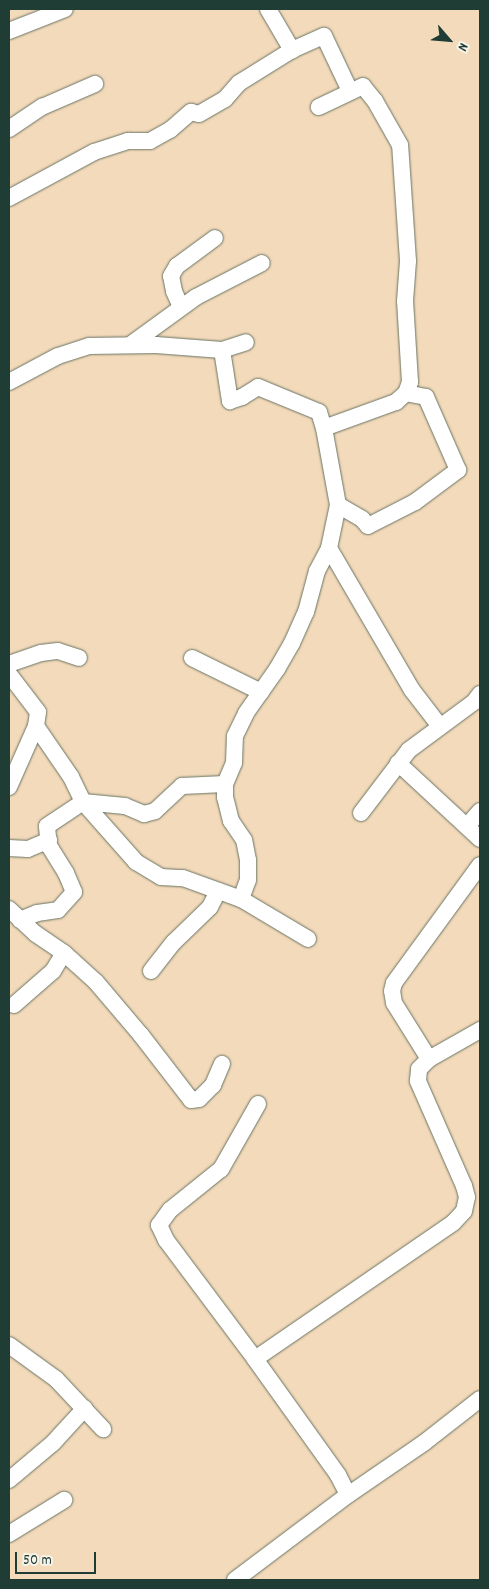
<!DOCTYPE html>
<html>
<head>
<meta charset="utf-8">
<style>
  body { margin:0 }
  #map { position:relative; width:489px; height:1589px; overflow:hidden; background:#f3dabb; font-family:Dekko,sans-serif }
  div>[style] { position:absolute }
  .roads { filter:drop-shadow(0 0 1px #697463) drop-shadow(0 0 1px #697463) }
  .minor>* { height:16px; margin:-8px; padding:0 8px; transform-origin:8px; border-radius:8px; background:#fff }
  span { translate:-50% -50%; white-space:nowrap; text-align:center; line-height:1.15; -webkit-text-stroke:4.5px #f7f3e8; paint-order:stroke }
  .frame { position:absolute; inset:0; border:10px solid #1f3d34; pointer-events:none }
  .north { position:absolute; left:424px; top:15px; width:50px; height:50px; -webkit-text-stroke:4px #f7f3e8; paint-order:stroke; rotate:117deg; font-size:14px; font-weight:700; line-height:20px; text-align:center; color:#1f3d34 }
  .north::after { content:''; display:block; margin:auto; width:18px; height:22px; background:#1f3d34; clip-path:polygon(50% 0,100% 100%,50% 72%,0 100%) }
  .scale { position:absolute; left:15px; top:1552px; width:81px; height:22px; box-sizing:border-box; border:2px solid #1f3d34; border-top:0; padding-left:6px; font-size:15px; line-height:18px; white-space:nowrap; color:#1f3d34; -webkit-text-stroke:4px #f7f3e8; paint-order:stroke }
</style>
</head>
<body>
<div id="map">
  <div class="roads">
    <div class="minor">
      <i style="left:268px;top:9px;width:48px;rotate:59.7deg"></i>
      <i style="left:9px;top:31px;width:60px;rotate:-21.4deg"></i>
      <i style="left:9px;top:129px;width:40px;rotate:-34deg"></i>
      <i style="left:42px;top:107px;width:58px;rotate:-23.5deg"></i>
      <i style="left:9px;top:198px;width:97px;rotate:-28.4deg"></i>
      <i style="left:94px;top:152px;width:36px;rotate:-18deg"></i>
      <i style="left:128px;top:141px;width:22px"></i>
      <i style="left:150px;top:141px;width:23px;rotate:-29deg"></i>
      <i style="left:170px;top:130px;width:28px;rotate:-41deg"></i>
      <i style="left:191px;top:112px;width:8px;rotate:14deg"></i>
      <i style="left:199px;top:114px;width:30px;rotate:-30deg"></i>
      <i style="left:225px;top:99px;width:21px;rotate:-49deg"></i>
      <i style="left:239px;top:83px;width:62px;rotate:-31.9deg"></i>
      <i style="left:292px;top:50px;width:35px;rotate:-24deg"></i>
      <i style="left:324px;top:36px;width:61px;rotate:64.7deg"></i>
      <i style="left:181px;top:307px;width:17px;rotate:-114deg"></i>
      <i style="left:174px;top:291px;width:15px;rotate:-101deg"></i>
      <i style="left:171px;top:276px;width:12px;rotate:-59deg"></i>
      <i style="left:177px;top:266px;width:47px;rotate:-36.4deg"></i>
      <i style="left:130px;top:345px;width:82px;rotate:-36deg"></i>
      <i style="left:196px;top:297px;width:74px;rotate:-27.3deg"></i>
      <i style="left:222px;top:350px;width:25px;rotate:-18deg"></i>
      <i style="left:9px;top:382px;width:55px;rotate:-28deg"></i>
      <i style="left:58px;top:356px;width:33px;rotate:-18deg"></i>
      <i style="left:89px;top:346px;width:67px;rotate:-0.9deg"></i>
      <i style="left:156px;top:345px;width:66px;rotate:4.3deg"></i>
      <i style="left:222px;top:350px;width:52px;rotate:81.1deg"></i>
      <i style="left:230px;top:401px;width:13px;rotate:-18deg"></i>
      <i style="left:242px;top:397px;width:19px;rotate:-32deg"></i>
      <i style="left:258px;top:387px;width:66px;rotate:22.3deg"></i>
      <i style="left:319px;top:412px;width:17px;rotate:73deg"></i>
      <i style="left:338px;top:505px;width:28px;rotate:30deg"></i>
      <i style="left:362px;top:519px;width:9px;rotate:49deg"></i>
      <i style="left:368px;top:526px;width:53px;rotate:-27.1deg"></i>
      <i style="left:415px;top:502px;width:54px;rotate:-36.7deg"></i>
      <i style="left:458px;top:470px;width:80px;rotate:-113.7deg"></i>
      <i style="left:426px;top:397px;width:20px;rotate:-169deg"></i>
      <i style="left:329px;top:548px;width:164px;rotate:59.7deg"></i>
      <i style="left:412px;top:690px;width:44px;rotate:52.4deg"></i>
      <i style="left:192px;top:658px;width:77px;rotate:26.2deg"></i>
      <i style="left:9px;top:664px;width:34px;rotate:-19deg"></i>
      <i style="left:41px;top:653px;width:17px;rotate:-7deg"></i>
      <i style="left:58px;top:651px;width:22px;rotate:18deg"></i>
      <i style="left:9px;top:674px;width:48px;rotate:52.7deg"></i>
      <i style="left:38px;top:712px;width:14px;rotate:98deg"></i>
      <i style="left:36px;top:726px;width:62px;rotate:55.5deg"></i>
      <i style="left:71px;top:777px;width:28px;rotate:64deg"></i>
      <i style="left:83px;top:802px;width:80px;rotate:48.5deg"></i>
      <i style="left:136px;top:862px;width:29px;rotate:31deg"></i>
      <i style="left:161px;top:877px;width:22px;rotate:3deg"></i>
      <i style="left:183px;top:878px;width:62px;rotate:19.9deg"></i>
      <i style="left:241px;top:899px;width:78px;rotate:30.8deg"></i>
      <i style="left:398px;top:763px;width:112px;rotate:42.8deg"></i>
      <i style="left:9px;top:787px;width:67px;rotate:-66.1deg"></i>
      <i style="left:361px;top:813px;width:79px;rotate:-52.7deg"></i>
      <i style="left:409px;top:750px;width:81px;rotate:-36.4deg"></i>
      <i style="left:474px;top:702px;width:10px;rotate:-53deg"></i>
      <i style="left:467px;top:826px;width:20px;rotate:-49deg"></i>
      <i style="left:9px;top:848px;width:19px;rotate:3deg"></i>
      <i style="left:28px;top:849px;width:23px;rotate:-23deg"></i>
      <i style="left:241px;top:899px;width:20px;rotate:-70deg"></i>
      <i style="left:248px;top:880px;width:20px;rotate:-90deg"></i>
      <i style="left:248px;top:860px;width:20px;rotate:-101deg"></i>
      <i style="left:244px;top:840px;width:23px;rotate:-124deg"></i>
      <i style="left:231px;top:821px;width:25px;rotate:-104deg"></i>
      <i style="left:225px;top:797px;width:13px;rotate:-90deg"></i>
      <i style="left:225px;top:784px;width:23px;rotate:-67deg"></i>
      <i style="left:234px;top:763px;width:27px;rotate:-88deg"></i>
      <i style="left:235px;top:736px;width:25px;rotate:-64deg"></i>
      <i style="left:246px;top:713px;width:54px;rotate:-54.8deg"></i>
      <i style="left:277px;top:669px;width:30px;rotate:-60deg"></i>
      <i style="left:292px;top:643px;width:34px;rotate:-66deg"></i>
      <i style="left:306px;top:612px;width:42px;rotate:-75deg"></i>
      <i style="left:317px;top:571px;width:26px;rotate:-62deg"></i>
      <i style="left:329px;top:548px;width:44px;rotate:-78.2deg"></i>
      <i style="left:338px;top:505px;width:78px;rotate:-100.3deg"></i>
      <i style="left:324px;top:428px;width:77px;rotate:-19.9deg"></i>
      <i style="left:396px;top:402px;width:13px;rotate:-42deg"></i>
      <i style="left:406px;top:393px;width:12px;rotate:-70deg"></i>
      <i style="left:410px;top:382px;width:81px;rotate:-93.5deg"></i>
      <i style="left:405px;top:301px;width:40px;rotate:-85.7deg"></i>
      <i style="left:408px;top:261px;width:116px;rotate:-93.9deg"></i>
      <i style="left:400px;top:145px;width:51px;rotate:-119.6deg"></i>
      <i style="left:375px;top:101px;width:19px;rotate:-129deg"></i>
      <i style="left:363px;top:86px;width:49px;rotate:154.5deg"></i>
      <i style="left:9px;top:909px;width:37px;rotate:43deg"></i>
      <i style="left:36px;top:934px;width:34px;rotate:34deg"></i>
      <i style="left:64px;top:953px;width:43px;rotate:42.2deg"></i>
      <i style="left:96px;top:982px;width:70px;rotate:49.7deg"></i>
      <i style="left:141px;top:1035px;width:82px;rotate:52.4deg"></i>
      <i style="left:191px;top:1100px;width:8px;rotate:-7deg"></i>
      <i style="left:199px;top:1099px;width:20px;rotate:-45deg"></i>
      <i style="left:213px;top:1085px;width:23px;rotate:-67deg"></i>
      <i style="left:20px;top:920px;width:18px;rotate:-22deg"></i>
      <i style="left:37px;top:913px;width:21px;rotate:-8deg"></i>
      <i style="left:58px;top:910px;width:24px;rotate:-48deg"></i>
      <i style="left:74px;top:892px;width:21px;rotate:-113deg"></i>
      <i style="left:66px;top:873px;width:32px;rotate:-122deg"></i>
      <i style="left:49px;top:846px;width:20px;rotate:-96deg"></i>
      <i style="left:47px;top:826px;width:43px;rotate:-33.7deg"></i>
      <i style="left:83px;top:802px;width:42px;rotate:5.4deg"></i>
      <i style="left:125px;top:806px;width:21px;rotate:23deg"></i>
      <i style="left:144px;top:814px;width:11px;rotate:-15deg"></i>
      <i style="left:155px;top:811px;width:37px;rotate:-43deg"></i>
      <i style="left:182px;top:786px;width:43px;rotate:-2.7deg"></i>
      <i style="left:151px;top:971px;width:37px;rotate:-52deg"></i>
      <i style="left:174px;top:942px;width:50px;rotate:-44.2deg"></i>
      <i style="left:210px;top:907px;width:18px;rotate:-63deg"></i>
      <i style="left:14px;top:1005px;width:52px;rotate:-41.1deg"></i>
      <i style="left:53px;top:971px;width:21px;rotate:-59deg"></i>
      <i style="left:429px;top:1059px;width:66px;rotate:-122deg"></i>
      <i style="left:394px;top:1003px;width:12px;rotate:-99deg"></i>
      <i style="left:392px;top:991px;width:8px;rotate:-76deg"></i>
      <i style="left:394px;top:983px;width:146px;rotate:-53.9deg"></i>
      <i style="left:258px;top:1104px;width:75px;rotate:119.6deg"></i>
      <i style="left:221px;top:1169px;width:65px;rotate:141.2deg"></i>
      <i style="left:170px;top:1210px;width:19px;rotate:126deg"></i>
      <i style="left:159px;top:1225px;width:17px;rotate:65deg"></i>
      <i style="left:166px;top:1240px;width:149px;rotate:53.2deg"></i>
      <i style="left:255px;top:1359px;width:143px;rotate:54.4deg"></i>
      <i style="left:338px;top:1475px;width:22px;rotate:63deg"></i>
      <i style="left:9px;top:1345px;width:58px;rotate:35.9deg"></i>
      <i style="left:56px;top:1379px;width:69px;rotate:46.8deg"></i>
      <i style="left:255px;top:1359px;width:240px;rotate:-34.5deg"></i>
      <i style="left:453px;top:1223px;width:16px;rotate:-47deg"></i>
      <i style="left:464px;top:1211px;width:14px;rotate:-78deg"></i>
      <i style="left:467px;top:1197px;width:11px;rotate:-105deg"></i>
      <i style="left:464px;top:1186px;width:115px;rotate:-113.7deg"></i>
      <i style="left:418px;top:1081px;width:12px;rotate:-85deg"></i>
      <i style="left:419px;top:1069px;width:14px;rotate:-45deg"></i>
      <i style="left:429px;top:1059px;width:59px;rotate:-29.6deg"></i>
      <i style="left:9px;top:1480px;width:57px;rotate:-40.1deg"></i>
      <i style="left:53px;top:1443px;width:47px;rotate:-47.6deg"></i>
      <i style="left:9px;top:1534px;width:65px;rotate:-31.7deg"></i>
      <i style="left:235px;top:1580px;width:141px;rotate:-37deg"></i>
      <i style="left:348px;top:1495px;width:93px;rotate:-34.5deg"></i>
      <i style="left:425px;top:1442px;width:70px;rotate:-38deg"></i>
    </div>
  </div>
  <div class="frame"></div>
  <div class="north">N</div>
  <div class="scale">50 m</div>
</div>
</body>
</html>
